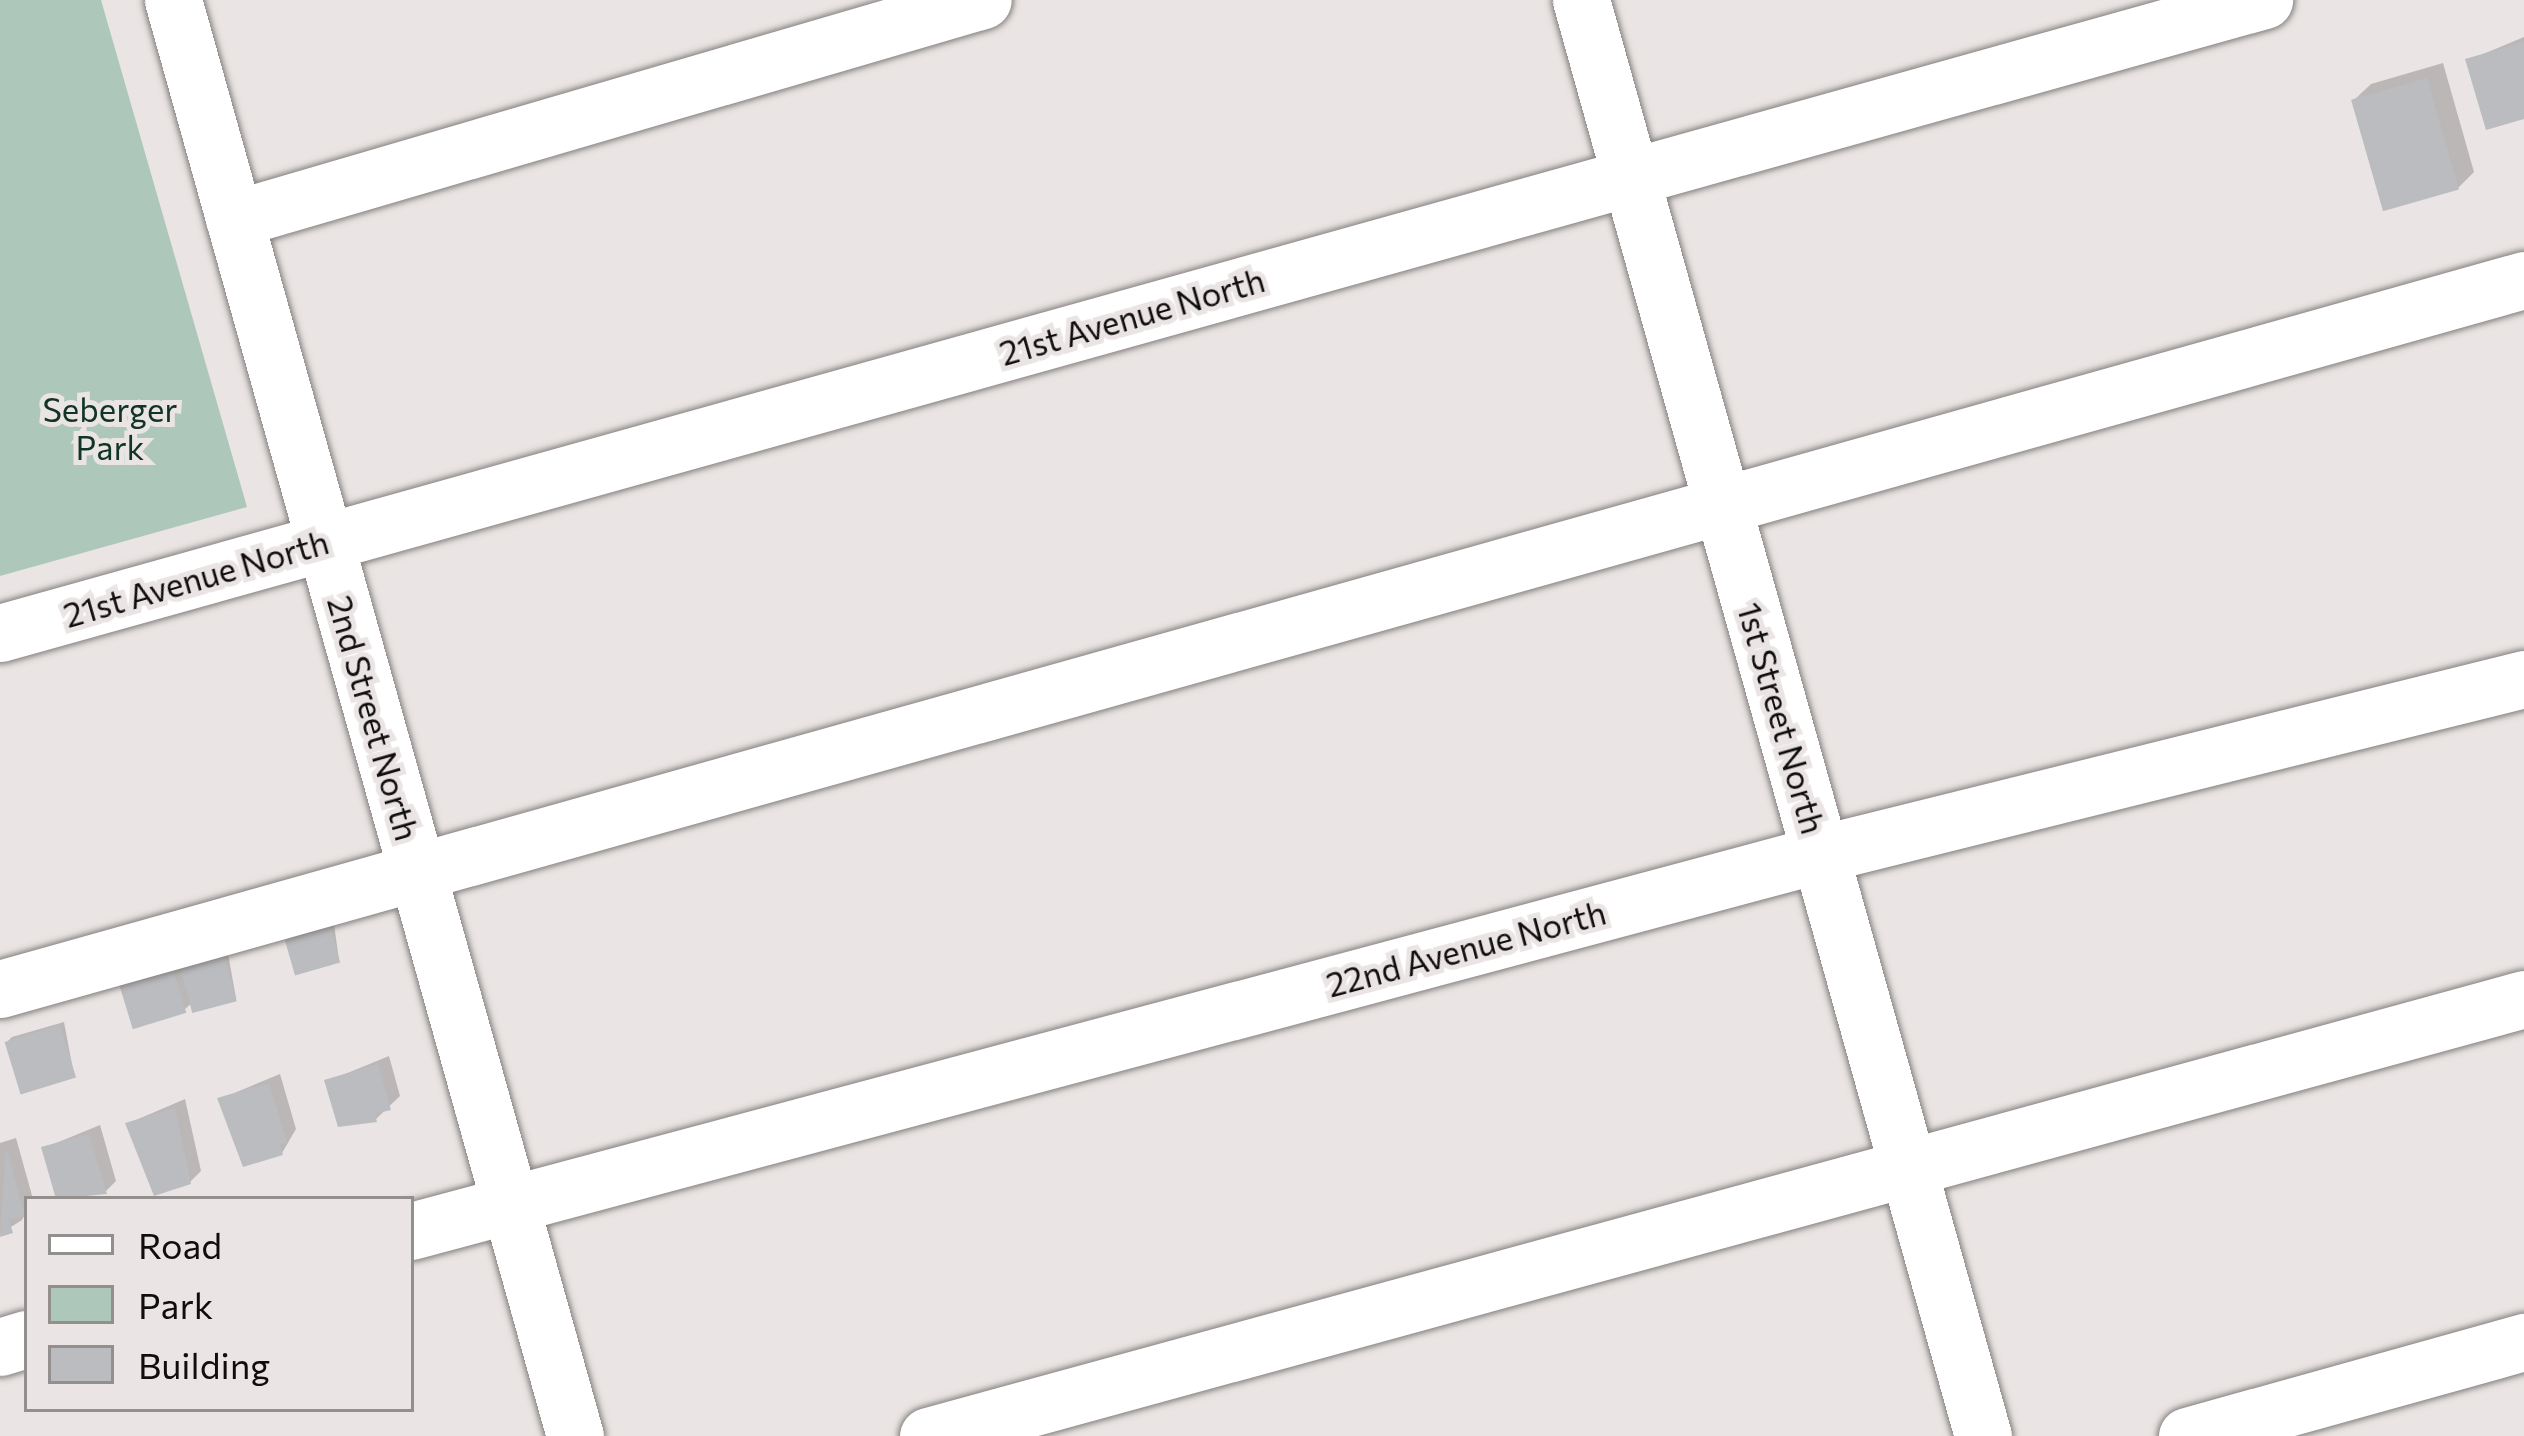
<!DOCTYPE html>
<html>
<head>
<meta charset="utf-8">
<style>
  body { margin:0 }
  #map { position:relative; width:2524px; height:1436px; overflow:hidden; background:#eae5e4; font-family:Commissioner,sans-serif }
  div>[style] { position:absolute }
  .green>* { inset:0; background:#adc8ba }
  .shadow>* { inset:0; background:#0003 }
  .building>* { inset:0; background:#bbbcc0; transform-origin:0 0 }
  .roads { filter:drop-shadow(0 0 3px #85807f) drop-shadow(0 0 3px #85807f) }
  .minor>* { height:57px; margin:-28.5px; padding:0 28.5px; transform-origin:28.5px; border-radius:28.5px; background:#fff }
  span { translate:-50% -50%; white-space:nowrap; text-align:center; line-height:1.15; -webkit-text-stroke:10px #eae5e4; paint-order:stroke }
  .street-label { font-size:33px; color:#0f0d0d }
  .park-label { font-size:33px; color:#103425 }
  .legend { position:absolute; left:24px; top:1196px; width:390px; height:216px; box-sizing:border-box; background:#eae5e4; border:3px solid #928f8e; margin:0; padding:15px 21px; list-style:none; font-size:36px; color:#0f0d0d }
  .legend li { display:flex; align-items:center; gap:24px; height:60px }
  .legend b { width:60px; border:3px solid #928f8e }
</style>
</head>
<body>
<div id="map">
  <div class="green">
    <i style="clip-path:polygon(0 0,101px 0,247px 507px,0 576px)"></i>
  </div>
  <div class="shadow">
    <i style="clip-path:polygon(2524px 37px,2524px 116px,2469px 60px)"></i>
    <i style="clip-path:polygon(2443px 63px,2474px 172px,2458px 188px,2354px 100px,2371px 84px)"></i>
    <i style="clip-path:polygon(334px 924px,339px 960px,288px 941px,292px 936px)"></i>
    <i style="clip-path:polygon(227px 948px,236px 998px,193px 1002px,184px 1010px,122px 982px)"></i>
    <i style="clip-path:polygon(64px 1022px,74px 1075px,7px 1042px,12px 1037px)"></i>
    <i style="clip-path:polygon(389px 1056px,400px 1096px,376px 1119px,328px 1081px)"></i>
    <i style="clip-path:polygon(280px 1074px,296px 1129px,282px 1153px,220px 1099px)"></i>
    <i style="clip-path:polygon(185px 1099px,201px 1171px,190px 1182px,129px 1123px)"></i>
    <i style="clip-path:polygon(100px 1125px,116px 1181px,105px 1192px,59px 1199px,44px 1148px)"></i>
    <i style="clip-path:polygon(16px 1138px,33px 1199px,22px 1220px,0 1234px,0 1143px)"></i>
  </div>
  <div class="building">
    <i style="clip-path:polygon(2524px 42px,2524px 119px,2486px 130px,2465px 59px)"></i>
    <i style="left:2427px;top:78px;width:116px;height:79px;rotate:74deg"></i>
    <i style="left:330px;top:927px;width:37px;height:47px;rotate:74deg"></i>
    <i style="left:223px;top:950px;width:53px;height:46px;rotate:75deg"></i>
    <i style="left:172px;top:966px;width:49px;height:56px;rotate:73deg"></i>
    <i style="left:60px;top:1025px;width:55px;height:58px;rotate:73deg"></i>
    <i style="clip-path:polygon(378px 1064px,391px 1110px,375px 1114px,377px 1122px,338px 1127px,324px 1080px)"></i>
    <i style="clip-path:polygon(269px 1083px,287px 1143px,280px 1145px,283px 1155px,243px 1167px,217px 1098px)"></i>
    <i style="clip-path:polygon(175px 1108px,191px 1184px,154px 1196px,125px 1123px)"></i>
    <i style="clip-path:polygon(89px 1134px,107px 1194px,56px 1199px,41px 1147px)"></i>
    <i style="clip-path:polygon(6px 1147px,25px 1216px,9px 1220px,13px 1233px,0 1237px)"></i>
  </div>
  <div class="roads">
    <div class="minor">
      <i style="left:173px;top:0;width:1491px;rotate:74.36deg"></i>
      <i style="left:1581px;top:0;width:1491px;rotate:74.36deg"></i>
      <i style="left:234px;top:219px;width:780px;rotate:-16.3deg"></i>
      <i style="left:0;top:633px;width:2351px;rotate:-15.62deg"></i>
      <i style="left:0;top:989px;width:2622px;rotate:-15.69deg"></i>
      <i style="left:411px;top:1231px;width:1459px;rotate:-14.98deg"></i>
      <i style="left:1820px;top:854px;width:725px;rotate:-13.96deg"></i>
      <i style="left:0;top:1347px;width:28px;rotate:-17deg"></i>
      <i style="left:928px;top:1436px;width:1655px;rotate:-15.31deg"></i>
      <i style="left:2187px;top:1436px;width:350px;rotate:-15.6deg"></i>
    </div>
  </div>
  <div class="street-label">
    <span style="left:1132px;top:316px;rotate:-16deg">21st Avenue North</span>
    <span style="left:196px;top:578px;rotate:-16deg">21st Avenue North</span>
    <span style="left:374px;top:718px;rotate:74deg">2nd Street North</span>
    <span style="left:1782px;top:718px;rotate:74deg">1st Street North</span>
    <span style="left:1466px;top:948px;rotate:-15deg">22nd Avenue North</span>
  </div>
  <div class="park-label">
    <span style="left:110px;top:428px">Seberger<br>Park</span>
  </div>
  <ul class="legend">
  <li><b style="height:15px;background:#fff"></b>Road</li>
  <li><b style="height:33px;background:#adc8ba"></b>Park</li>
  <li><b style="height:33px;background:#bbbcc0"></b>Building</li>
  </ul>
</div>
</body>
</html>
